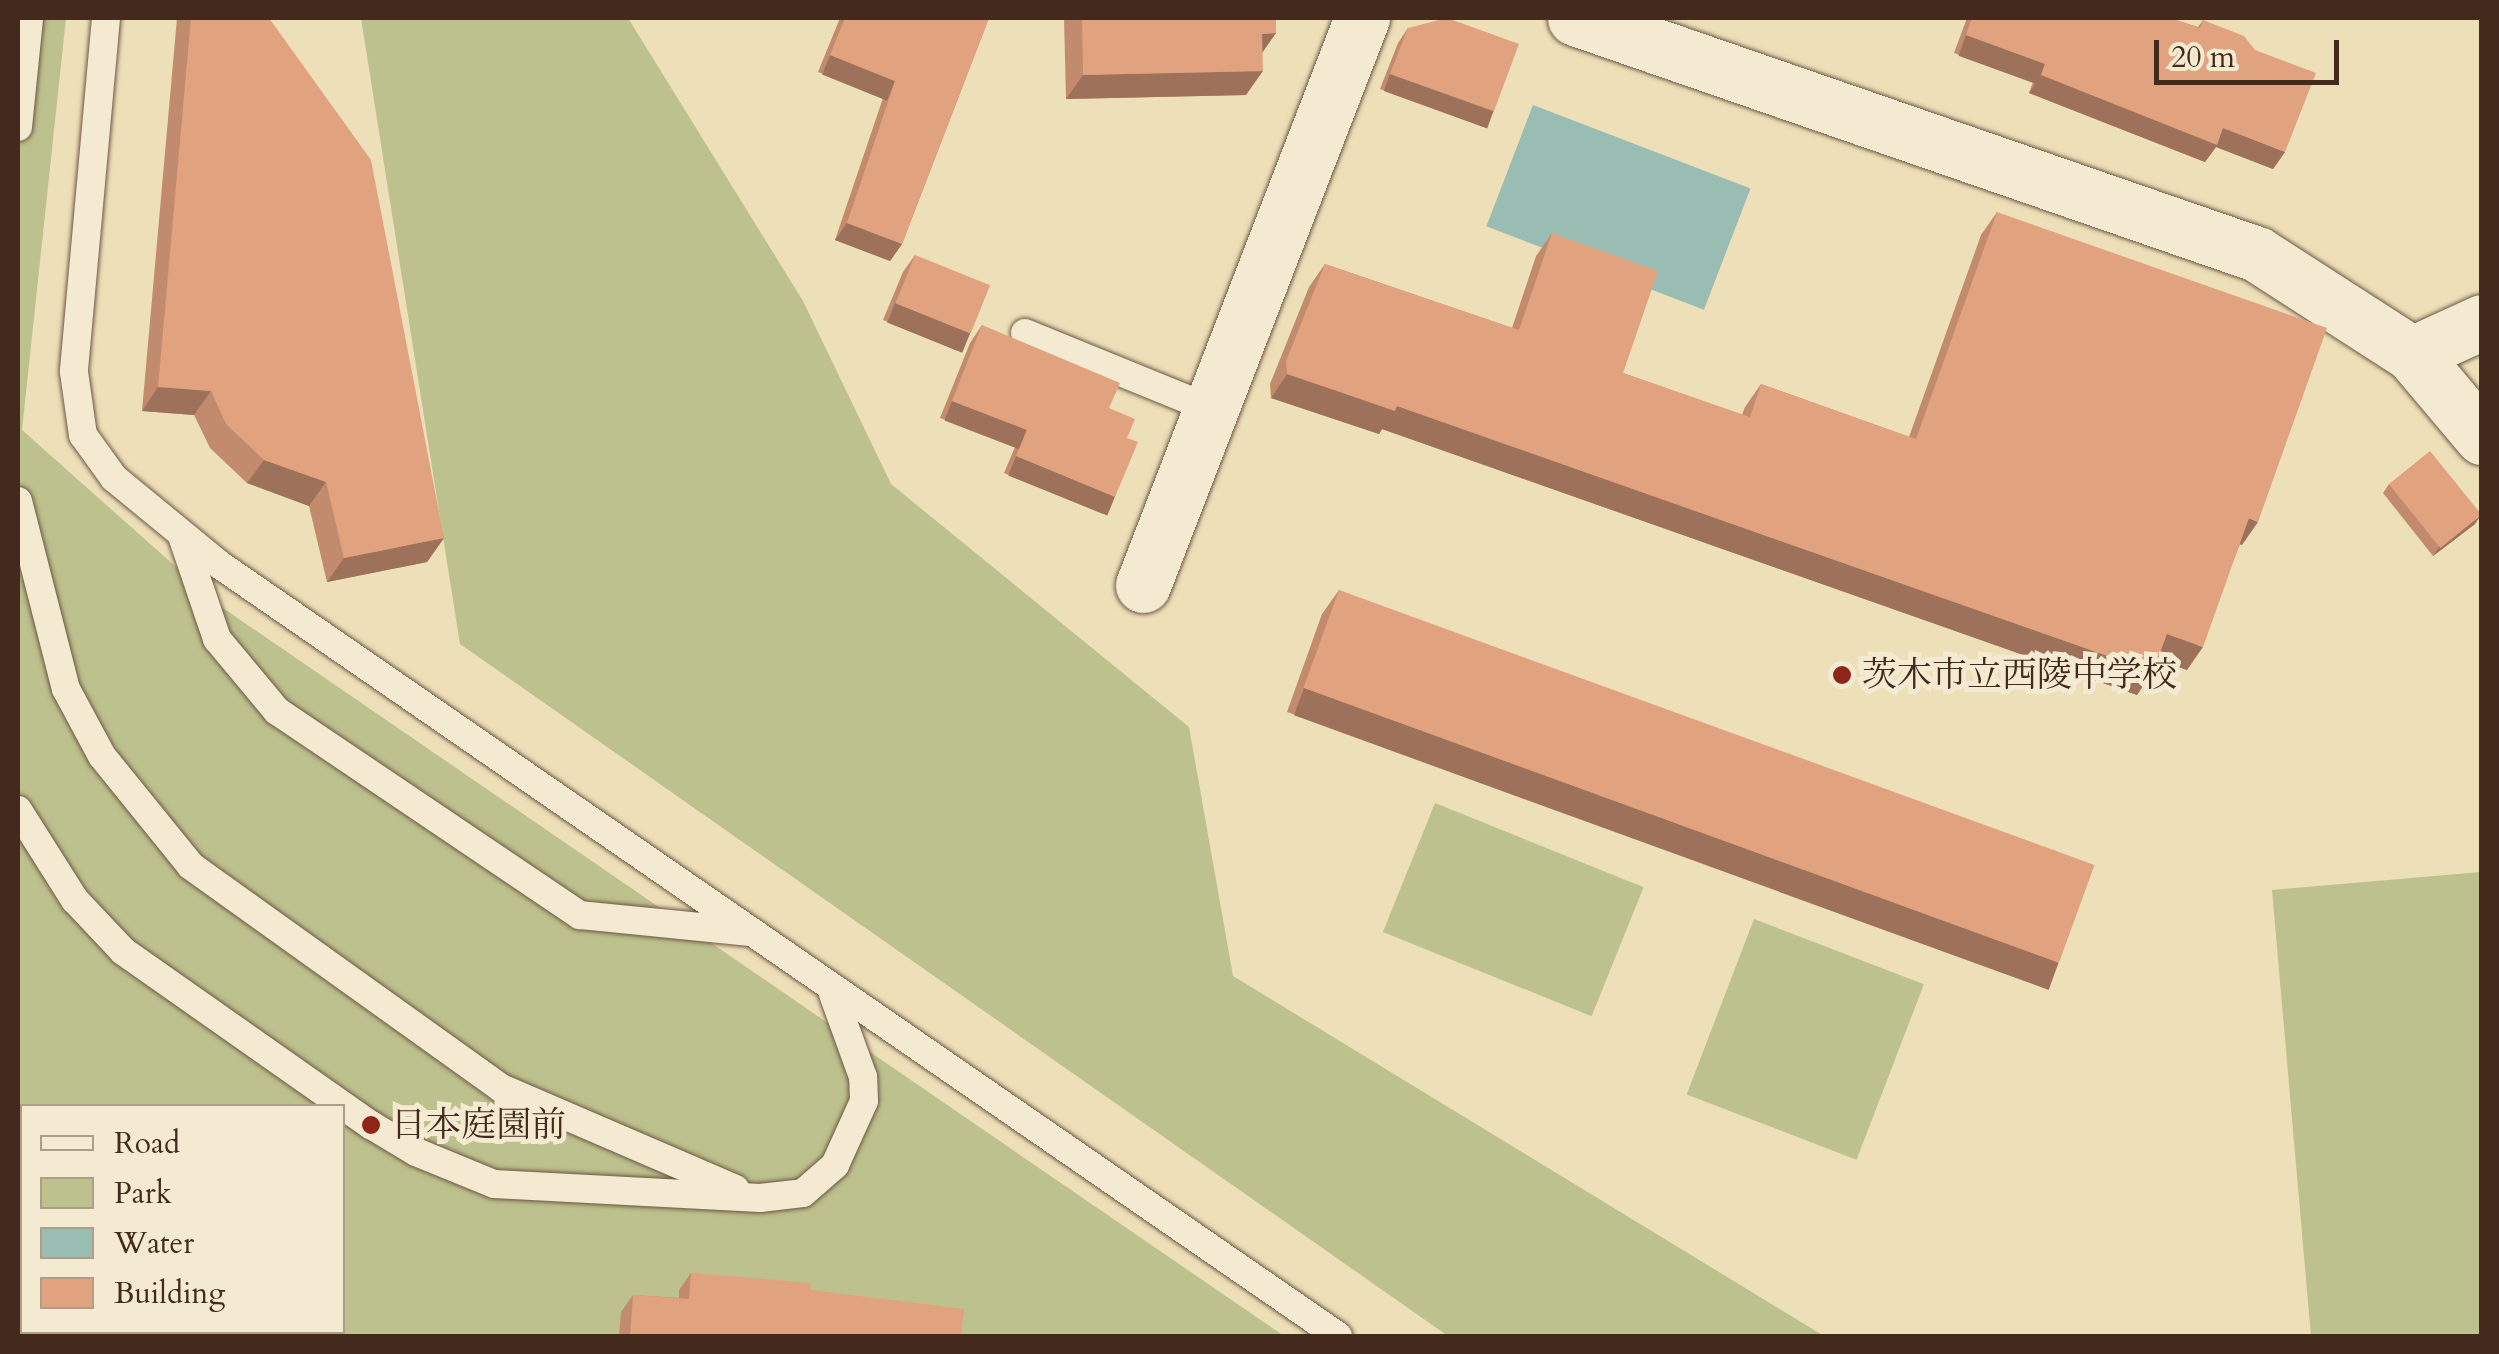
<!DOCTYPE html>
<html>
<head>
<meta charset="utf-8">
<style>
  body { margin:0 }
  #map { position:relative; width:2499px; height:1354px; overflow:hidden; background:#eddfb8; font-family:Cardo,"Noto Serif JP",serif }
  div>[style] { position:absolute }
  .green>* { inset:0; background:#bcc18d; transform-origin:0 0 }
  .water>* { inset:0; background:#99bcb3; transform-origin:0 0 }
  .roads { filter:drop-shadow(0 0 2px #6e5743) drop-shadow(0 0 2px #6e5743) }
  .service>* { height:28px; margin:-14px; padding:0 14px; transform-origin:14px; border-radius:14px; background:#f3ead1 }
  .minor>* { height:55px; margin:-27.5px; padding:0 27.5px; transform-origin:27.5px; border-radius:27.5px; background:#f3ead1 }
  .wall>* { inset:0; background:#c28b6e }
  .shaded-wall>* { inset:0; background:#9e715a; transform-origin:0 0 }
  .building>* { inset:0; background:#e1a280; transform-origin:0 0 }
  .dots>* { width:28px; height:28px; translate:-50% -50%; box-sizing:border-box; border:5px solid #f3ead1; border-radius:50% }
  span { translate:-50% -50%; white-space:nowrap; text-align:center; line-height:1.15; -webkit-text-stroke:10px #f3ead1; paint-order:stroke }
  .poi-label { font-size:35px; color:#432a1c }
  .left { translate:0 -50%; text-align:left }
  .frame { position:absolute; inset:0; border:20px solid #432a1c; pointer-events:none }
  .legend { position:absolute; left:20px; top:1104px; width:325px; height:230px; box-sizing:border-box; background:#f3ead1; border:2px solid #ad9d89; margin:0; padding:12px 18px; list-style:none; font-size:30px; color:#432a1c }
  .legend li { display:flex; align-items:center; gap:20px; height:50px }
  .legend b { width:50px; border:2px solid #ad9d89 }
  .scale { position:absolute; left:2154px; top:40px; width:185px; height:45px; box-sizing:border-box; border:5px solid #432a1c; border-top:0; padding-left:12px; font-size:30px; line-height:35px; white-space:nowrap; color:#432a1c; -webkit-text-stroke:8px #f3ead1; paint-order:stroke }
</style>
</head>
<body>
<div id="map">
  <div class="green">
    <i style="clip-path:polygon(evenodd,18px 18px,66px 18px,22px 430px,220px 606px,1284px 1336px,18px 1336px,18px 18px,22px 1106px,342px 1106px,342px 1332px,22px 1332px,22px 1106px)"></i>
    <i style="clip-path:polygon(361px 18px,628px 18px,803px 301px,891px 484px,1189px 727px,1233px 976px,1824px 1336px,1448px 1336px,460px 644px)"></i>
    <i style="left:1435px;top:803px;width:225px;height:139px;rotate:22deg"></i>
    <i style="clip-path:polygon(2481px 872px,2481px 1336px,2311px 1336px,2272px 890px)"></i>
    <i style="left:1754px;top:919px;width:182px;height:188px;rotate:21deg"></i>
  </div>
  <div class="water">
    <i style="left:1533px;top:105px;width:233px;height:130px;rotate:21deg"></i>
  </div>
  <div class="roads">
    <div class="service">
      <i style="left:106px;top:18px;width:355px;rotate:95.2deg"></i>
      <i style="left:74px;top:372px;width:64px;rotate:81.9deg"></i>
      <i style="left:83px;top:435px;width:53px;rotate:54.2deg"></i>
      <i style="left:114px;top:478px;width:137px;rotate:39.4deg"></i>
      <i style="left:220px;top:565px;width:1358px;rotate:34.59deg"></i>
      <i style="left:18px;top:127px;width:110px;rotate:-84.2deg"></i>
      <i style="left:1025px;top:333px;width:201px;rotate:22.2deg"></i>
      <i style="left:18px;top:501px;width:194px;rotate:75.7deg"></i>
      <i style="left:66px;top:689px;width:76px;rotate:61.8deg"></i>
      <i style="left:102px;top:756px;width:141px;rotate:51deg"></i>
      <i style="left:191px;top:866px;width:381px;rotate:35.6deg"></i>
      <i style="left:501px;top:1088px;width:255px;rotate:23.3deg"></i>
      <i style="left:182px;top:536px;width:109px;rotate:71.2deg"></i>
      <i style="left:217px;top:639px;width:94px;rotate:50.2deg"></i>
      <i style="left:277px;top:711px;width:365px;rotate:34deg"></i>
      <i style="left:580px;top:915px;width:170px;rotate:5.7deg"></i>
      <i style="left:18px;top:810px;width:107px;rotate:57.7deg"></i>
      <i style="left:75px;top:900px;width:70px;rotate:46.7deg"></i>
      <i style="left:123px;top:951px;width:303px;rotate:35.1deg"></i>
      <i style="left:371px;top:1125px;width:52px;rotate:31deg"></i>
      <i style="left:416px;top:1152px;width:84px;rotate:22.3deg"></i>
      <i style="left:494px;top:1184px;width:266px;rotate:3deg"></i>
      <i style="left:760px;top:1198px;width:43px;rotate:-6.6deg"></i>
      <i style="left:803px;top:1193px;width:43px;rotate:-41.2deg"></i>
      <i style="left:835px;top:1165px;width:70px;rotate:-65.6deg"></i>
      <i style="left:864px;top:1101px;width:24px;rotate:-92deg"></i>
      <i style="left:863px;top:1077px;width:88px;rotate:-109.9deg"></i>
    </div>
    <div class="minor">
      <i style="left:1575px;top:18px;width:722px;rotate:19.09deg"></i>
      <i style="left:2257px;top:254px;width:184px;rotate:32.8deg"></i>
      <i style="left:2412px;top:354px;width:109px;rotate:49.9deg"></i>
      <i style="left:2412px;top:354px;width:77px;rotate:-24.6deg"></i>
      <i style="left:1143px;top:585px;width:608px;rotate:-68.88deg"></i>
    </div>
  </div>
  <div class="wall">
    <i style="clip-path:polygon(177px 18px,269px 18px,444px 538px,427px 562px,327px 582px,309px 506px,247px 483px,210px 448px,194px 415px,142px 411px)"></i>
    <i style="clip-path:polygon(840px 18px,989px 18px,902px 244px,890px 261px,835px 240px,883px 98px,818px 72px)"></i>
    <i style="clip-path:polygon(1064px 18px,1276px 18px,1276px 33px,1262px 53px,1246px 95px,1066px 99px)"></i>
    <i style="clip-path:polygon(1967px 18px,2170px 18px,2198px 27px,2203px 20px,2285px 152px,2273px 169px,2216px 147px,2205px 162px,2029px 93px,2033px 82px,1954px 53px)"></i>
    <i style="clip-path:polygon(1408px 28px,1494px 111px,1483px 126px,1380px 89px,1398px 43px)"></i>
    <i style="clip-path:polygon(1997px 212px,2242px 545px,2240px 544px,2187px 670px,2158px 659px,2137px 695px,1382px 429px,1379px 434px,1271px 398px,1270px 384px,1309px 287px,1325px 264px,1512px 328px,1536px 256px,1552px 233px,1623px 373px,1742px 415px,1745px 407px,1761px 384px,1909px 437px,1981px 235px)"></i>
    <i style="clip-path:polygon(915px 255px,970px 334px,958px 351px,883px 320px,903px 272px)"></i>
    <i style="clip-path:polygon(982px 325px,1109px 408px,1127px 438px,1103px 514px,1004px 473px,1015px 447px,940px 418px,970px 343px)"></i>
    <i style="clip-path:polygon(2389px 484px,2475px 524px,2433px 556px,2383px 493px)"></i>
    <i style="clip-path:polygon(1339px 590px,2061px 957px,2044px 981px,1287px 712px,1322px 614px)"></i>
    <i style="clip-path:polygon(691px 1273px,810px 1290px,961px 1336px,619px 1336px,621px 1312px,633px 1295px,679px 1298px,679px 1290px)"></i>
  </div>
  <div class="shaded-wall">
    <i style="clip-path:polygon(1276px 33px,1259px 57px,1262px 34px)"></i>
    <i style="left:1966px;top:35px;width:84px;height:22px;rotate:20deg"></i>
    <i style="left:830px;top:55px;width:70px;height:21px;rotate:22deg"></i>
    <i style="clip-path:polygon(1263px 71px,1246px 95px,1066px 99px,1083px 75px)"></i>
    <i style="left:1390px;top:74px;width:110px;height:18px;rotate:20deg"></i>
    <i style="clip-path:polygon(2041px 75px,2223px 128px,2285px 152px,2273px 169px,2216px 147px,2205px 162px,2029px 93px)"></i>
    <i style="clip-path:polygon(847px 223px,902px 244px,890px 261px,835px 240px)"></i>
    <i style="left:895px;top:303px;width:81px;height:21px;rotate:22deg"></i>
    <i style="clip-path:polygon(1287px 374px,1397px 406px,2153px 672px,2137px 695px,1382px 429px,1379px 434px,1271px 398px)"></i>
    <i style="clip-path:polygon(158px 387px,211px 391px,194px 415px,142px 411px)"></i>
    <i style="left:952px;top:401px;width:80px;height:21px;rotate:21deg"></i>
    <i style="left:1016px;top:456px;width:107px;height:21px;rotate:22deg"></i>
    <i style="clip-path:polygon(264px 460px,326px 482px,309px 506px,247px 483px)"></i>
    <i style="clip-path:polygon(2481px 515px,2475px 524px,2433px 556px,2439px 547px)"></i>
    <i style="clip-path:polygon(2249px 518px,2258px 522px,2242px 545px,2232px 541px)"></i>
    <i style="clip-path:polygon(444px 538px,427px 562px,327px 582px,344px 558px)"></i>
    <i style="clip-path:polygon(2167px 634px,2203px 647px,2187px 670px,2151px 657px)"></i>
    <i style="left:1304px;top:688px;width:803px;height:29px;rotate:20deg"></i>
  </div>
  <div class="building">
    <i style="clip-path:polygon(191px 18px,269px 18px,371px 160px,444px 538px,344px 558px,326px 482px,264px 460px,226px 424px,211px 391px,158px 387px)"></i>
    <i style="clip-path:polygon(845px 18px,989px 18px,902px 244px,847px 223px,895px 81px,830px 55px)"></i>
    <i style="clip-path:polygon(1082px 18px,1276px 18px,1276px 33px,1262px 34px,1263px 71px,1083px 75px)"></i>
    <i style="clip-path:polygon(1447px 18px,1519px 44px,1494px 111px,1390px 74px,1408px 28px)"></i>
    <i style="clip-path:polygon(1972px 18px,2170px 18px,2200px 28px,2203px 20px,2244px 36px,2255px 50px,2316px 73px,2285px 152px,2223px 128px,2217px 145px,2041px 75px,2045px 64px,1966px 35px)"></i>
    <i style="clip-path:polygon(1997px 212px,2327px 328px,2258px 522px,2249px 518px,2203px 647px,2167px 634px,2153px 672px,1397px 406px,1395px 411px,1287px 374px,1286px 361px,1325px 264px,1519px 330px,1552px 233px,1658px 271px,1623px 373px,1750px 417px,1761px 384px,1916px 439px)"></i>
    <i style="left:915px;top:255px;width:81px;height:52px;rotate:22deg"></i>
    <i style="clip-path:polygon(982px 325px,1120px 383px,1109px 408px,1135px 419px,1127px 438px,1138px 442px,1115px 497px,1016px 456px,1027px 430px,952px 401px)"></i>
    <i style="left:2430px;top:451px;width:82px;height:53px;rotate:51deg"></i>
    <i style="left:1339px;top:590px;width:804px;height:104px;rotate:20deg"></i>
    <i style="clip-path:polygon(691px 1273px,811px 1283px,810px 1290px,964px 1309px,961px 1336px,630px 1336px,633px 1295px,689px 1299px)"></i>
  </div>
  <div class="dots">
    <i style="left:1842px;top:675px;background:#8f2418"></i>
    <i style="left:371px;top:1125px;background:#8f2418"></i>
  </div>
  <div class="poi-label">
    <span class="left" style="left:1862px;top:675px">茨木市立西陵中学校</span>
    <span class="left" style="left:391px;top:1125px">日本庭園前</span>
  </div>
  <div class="frame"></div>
  <ul class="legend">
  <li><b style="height:12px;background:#f3ead1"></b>Road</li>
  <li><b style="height:28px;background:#bcc18d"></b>Park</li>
  <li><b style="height:28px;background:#99bcb3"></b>Water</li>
  <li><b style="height:28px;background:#e1a280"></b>Building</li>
  </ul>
  <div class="scale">20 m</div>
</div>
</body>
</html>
